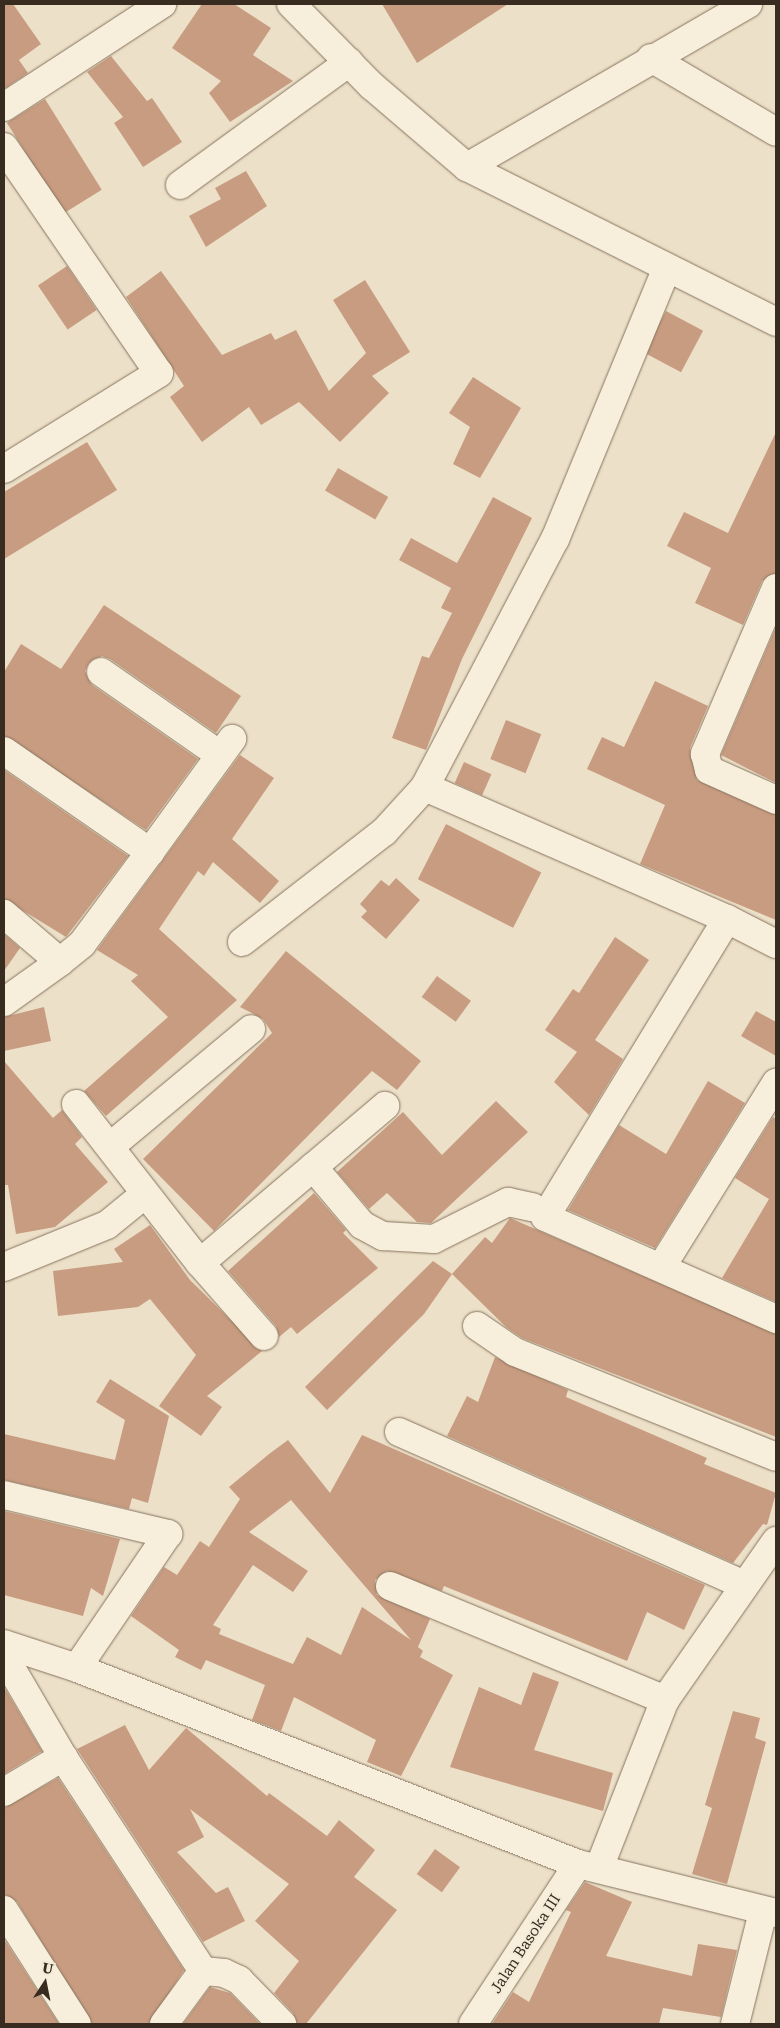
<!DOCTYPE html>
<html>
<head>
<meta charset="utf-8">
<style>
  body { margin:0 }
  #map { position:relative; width:780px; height:2028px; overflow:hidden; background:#ece0c8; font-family:"Roboto Serif",serif }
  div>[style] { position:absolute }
  .building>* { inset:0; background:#c89c80; transform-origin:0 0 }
  .roads { filter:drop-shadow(0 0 1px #87735e) drop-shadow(0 0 1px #87735e) }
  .street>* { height:28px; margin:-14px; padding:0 14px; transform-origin:14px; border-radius:14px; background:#f7eedb }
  span { translate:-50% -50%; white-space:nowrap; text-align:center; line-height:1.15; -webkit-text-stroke:4px #f4ebd7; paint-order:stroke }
  .street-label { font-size:15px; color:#382b20 }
  .frame { position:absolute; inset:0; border:5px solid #382b20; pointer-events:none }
  .north { position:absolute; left:20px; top:1958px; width:50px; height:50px; -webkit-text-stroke:4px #f4ebd7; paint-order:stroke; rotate:11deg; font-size:14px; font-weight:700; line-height:20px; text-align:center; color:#382b20 }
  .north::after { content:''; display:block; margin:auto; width:18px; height:22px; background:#382b20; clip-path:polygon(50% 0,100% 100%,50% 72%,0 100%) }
</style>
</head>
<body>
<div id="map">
  <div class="building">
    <i style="clip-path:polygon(4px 4px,13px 4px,41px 44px,19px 60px,28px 73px,4px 89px)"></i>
    <i style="clip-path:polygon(202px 4px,234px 4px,271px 28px,253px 55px,293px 81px,230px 122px,209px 93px,221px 81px,172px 48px)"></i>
    <i style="clip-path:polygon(382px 4px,508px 4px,417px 63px)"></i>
    <i style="clip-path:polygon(111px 56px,147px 101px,152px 98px,182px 142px,143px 167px,114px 123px,123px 117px,87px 72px)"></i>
    <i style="left:45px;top:99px;width:107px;height:45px;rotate:58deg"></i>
    <i style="clip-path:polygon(246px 171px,267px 206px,206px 247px,189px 216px,221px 199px,215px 188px)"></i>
    <i style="left:67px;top:266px;width:53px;height:35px;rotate:56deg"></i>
    <i style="clip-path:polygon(161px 271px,222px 355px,271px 333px,275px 340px,296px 330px,329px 391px,366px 353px,333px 300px,365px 280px,410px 352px,372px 376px,389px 393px,340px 442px,299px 402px,261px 425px,249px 407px,202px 442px,170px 397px,184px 386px,126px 297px)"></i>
    <i style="left:666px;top:311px;width:42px;height:47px;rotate:28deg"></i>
    <i style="clip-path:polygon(473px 377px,521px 408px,480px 478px,453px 464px,470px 427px,449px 413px)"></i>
    <i style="clip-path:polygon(776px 432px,776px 573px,762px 581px,743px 625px,695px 603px,711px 568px,667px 546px,684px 512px,728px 533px)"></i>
    <i style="clip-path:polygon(87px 442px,117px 490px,4px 559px,4px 492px)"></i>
    <i style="left:338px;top:468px;width:58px;height:26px;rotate:30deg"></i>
    <i style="clip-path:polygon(493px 497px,532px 518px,462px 659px,426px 750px,392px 738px,422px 656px,429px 658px,452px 613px,441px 608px,451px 588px,399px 560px,411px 538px,457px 563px)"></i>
    <i style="clip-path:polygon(104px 605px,241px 696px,216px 733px,110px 659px,102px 656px,89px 663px,85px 671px,92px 685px,198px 759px,146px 830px,4px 736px,4px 672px,21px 644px,61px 669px)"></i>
    <i style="clip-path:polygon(776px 627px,776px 783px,721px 755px)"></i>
    <i style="clip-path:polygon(655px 681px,708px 706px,690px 748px,697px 780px,776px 815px,776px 920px,640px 864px,665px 805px,587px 769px,602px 737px,624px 747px)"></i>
    <i style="left:506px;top:720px;width:38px;height:42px;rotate:22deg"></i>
    <i style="clip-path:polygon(240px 755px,274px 778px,232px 839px,279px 881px,260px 903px,213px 862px,204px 876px,198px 871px,159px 929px,237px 1000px,106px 1116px,84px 1091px,168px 1017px,131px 981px,138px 975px,97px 950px)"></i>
    <i style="left:464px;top:762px;width:30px;height:23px;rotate:24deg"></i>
    <i style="clip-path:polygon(4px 770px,128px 856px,66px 937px,4px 899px)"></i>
    <i style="left:446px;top:824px;width:107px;height:62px;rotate:27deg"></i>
    <i style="clip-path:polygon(396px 878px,420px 900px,386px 939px,361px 917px,367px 911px,360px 904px,381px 880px,389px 886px)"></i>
    <i style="clip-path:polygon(4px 934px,20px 948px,4px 971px)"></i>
    <i style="clip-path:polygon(615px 937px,649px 960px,595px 1040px,623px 1059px,589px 1115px,554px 1082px,577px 1052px,545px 1030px,573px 989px,579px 993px)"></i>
    <i style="clip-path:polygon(286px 951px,421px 1061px,397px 1090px,372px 1071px,214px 1231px,143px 1159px,272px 1033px,263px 1019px,240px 1007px)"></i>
    <i style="left:437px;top:976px;width:42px;height:26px;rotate:36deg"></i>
    <i style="clip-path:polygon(44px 1007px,51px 1041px,4px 1051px,4px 1017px)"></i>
    <i style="clip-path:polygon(756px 1011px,776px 1022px,776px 1056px,741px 1036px)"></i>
    <i style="clip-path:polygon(4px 1061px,53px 1118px,62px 1110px,82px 1137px,75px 1144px,108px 1182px,55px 1227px,16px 1234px,8px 1185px,4px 1185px)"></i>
    <i style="clip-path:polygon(708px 1081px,745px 1103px,655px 1248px,568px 1210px,619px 1125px,666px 1154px)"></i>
    <i style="clip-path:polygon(496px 1101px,528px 1132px,431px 1223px,417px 1222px,387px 1193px,369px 1209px,337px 1172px,403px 1112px,442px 1155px)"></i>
    <i style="clip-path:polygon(773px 1117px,776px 1119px,776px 1302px,722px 1278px,769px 1199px,735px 1178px)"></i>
    <i style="clip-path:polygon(314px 1193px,346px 1230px,343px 1233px,378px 1268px,297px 1334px,291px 1327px,279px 1337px,276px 1326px,228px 1271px)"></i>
    <i style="clip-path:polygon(510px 1218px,776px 1334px,776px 1437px,522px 1338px,506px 1327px,452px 1274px,485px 1237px,492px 1243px)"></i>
    <i style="clip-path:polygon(150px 1225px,190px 1280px,262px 1351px,207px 1396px,222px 1407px,201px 1436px,159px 1406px,196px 1355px,150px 1299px,138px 1307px,58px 1316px,53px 1271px,123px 1262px,114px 1249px)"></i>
    <i style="clip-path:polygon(433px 1261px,452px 1274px,424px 1314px,327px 1410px,305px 1387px)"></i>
    <i style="clip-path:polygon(495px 1357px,568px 1390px,566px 1397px,707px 1458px,704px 1464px,776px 1493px,767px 1525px,763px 1524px,733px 1563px,447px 1436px,467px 1396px,478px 1402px)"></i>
    <i style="clip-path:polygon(110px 1379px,169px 1416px,148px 1503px,132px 1498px,129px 1509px,4px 1480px,4px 1434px,115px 1460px,125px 1420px,96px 1402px)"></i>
    <i style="clip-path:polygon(evenodd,362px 1435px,705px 1585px,684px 1630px,647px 1612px,627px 1661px,444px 1586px,442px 1591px,387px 1571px,375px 1580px,377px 1595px,430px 1619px,418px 1647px,423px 1651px,420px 1657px,453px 1675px,401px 1776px,367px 1762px,376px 1740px,294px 1697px,281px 1731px,252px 1720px,265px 1685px,206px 1660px,201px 1670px,175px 1657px,179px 1650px,131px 1616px,164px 1567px,177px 1575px,200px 1541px,209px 1547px,240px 1499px,229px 1487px,269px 1454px,288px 1440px,330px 1493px,362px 1435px,291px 1500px,411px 1640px,362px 1607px,341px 1655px,307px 1637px,293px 1664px,219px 1634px,221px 1629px,213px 1625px,253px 1565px,293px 1592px,308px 1571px,249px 1532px,291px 1500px)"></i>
    <i style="clip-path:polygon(4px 1511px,120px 1539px,103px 1596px,91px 1588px,83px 1616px,4px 1595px)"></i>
    <i style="clip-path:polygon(533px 1672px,559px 1682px,534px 1750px,613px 1773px,603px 1811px,450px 1767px,479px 1687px,521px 1705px)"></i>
    <i style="clip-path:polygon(4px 1687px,42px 1751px,4px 1774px)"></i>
    <i style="clip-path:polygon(733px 1711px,760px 1718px,755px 1738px,766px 1742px,727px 1884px,692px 1874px,712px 1808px,705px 1805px)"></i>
    <i style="clip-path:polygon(125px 1725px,149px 1770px,186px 1728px,267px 1796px,269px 1793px,327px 1836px,339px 1820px,375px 1850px,354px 1877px,397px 1910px,306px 2024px,297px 2024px,293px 2013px,274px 1993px,299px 1961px,255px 1921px,289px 1884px,190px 1809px,204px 1837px,177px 1852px,216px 1893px,228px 1887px,245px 1921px,203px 1942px,77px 1749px)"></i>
    <i style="clip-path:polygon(58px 1778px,184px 1970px,149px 2024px,92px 2024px,17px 1902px,4px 1894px,4px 1808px)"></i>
    <i style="left:435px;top:1849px;width:31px;height:31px;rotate:36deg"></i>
    <i style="clip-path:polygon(585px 1882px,632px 1902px,606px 1956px,692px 1976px,698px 1944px,737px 1950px,721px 2017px,663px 2008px,659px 2024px,492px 2024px,513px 1992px,529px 2002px,571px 1912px,566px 1910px)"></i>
    <i style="clip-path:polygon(4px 1939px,59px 2024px,4px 2024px)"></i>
    <i style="clip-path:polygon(210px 1987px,230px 1993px,260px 2024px,183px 2024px)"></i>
  </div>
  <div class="roads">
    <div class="street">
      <i style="left:291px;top:4px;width:115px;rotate:45.4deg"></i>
      <i style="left:372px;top:86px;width:125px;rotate:40.5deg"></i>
      <i style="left:467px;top:167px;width:346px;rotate:26.6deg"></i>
      <i style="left:651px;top:58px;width:145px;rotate:30.6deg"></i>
      <i style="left:4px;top:107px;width:189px;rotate:-33.1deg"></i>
      <i style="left:4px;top:147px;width:274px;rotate:55.6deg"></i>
      <i style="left:159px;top:373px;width:182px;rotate:148.2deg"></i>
      <i style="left:467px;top:167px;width:325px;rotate:-30.1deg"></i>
      <i style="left:180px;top:185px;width:209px;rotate:-36deg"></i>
      <i style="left:666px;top:270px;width:291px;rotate:112.4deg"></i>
      <i style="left:555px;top:539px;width:280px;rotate:117.7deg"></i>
      <i style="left:425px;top:787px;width:330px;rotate:23.6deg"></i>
      <i style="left:727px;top:919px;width:349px;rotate:121.4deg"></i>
      <i style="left:545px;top:1217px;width:253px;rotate:23.8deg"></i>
      <i style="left:776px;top:588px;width:181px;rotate:113.2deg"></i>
      <i style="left:705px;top:754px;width:16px;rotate:76deg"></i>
      <i style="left:709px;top:770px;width:73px;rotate:24.1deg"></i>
      <i style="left:101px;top:672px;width:145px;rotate:34.9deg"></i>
      <i style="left:4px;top:751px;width:178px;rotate:34.7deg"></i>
      <i style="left:150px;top:852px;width:114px;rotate:126.5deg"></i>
      <i style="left:82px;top:944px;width:28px;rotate:141deg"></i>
      <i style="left:60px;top:962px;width:74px;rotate:-139.4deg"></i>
      <i style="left:150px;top:852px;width:140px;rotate:-54deg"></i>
      <i style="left:727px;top:919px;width:55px;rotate:27deg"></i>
      <i style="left:242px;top:942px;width:180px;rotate:-37.8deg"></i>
      <i style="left:384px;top:832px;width:61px;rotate:-47.7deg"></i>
      <i style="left:4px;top:1002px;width:69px;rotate:-35.5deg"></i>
      <i style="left:76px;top:1104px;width:202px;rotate:52.1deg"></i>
      <i style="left:200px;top:1263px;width:97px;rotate:48.8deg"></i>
      <i style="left:112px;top:1145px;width:181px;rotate:-39.8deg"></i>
      <i style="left:313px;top:1167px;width:76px;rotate:49.8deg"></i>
      <i style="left:362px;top:1225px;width:24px;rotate:28deg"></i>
      <i style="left:383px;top:1236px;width:51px;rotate:3.4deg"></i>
      <i style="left:434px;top:1239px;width:83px;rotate:-26.6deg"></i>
      <i style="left:508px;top:1202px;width:25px;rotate:12deg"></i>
      <i style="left:200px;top:1263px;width:243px;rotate:-40.3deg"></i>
      <i style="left:662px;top:1266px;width:216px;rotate:-58.1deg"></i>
      <i style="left:4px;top:1267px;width:111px;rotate:-22.2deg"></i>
      <i style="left:107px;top:1225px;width:49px;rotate:-39.2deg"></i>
      <i style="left:477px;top:1326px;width:46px;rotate:34.4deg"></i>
      <i style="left:515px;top:1352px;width:281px;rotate:21.9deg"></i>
      <i style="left:399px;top:1432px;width:378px;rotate:23.9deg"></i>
      <i style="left:4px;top:1495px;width:169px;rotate:13.4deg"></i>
      <i style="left:168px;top:1534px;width:162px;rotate:124.2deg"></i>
      <i style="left:390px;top:1586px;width:298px;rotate:22.5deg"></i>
      <i style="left:4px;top:1644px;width:77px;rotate:18.2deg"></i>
      <i style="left:77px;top:1668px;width:538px;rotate:21.37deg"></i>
      <i style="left:578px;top:1864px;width:204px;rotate:13.9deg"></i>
      <i style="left:4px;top:1656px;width:117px;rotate:59.7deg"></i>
      <i style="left:63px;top:1757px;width:256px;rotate:56.8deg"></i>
      <i style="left:4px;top:1792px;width:69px;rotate:-30.7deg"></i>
      <i style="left:599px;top:1868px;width:180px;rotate:-68.6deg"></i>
      <i style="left:665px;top:1700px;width:194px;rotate:-55.1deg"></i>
      <i style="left:4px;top:1910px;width:135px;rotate:57.4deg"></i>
      <i style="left:203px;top:1971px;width:21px;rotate:5deg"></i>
      <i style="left:224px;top:1973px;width:17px;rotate:25deg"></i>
      <i style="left:239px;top:1980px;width:62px;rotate:45.7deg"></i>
      <i style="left:164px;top:2024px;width:66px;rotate:-53.7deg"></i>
      <i style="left:473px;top:2024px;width:191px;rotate:-56.7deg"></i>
      <i style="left:735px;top:2024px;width:115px;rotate:-76deg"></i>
    </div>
  </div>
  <div class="street-label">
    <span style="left:526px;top:1944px;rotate:-57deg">Jalan Basoka III</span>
  </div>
  <div class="frame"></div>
  <div class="north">U</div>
</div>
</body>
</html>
